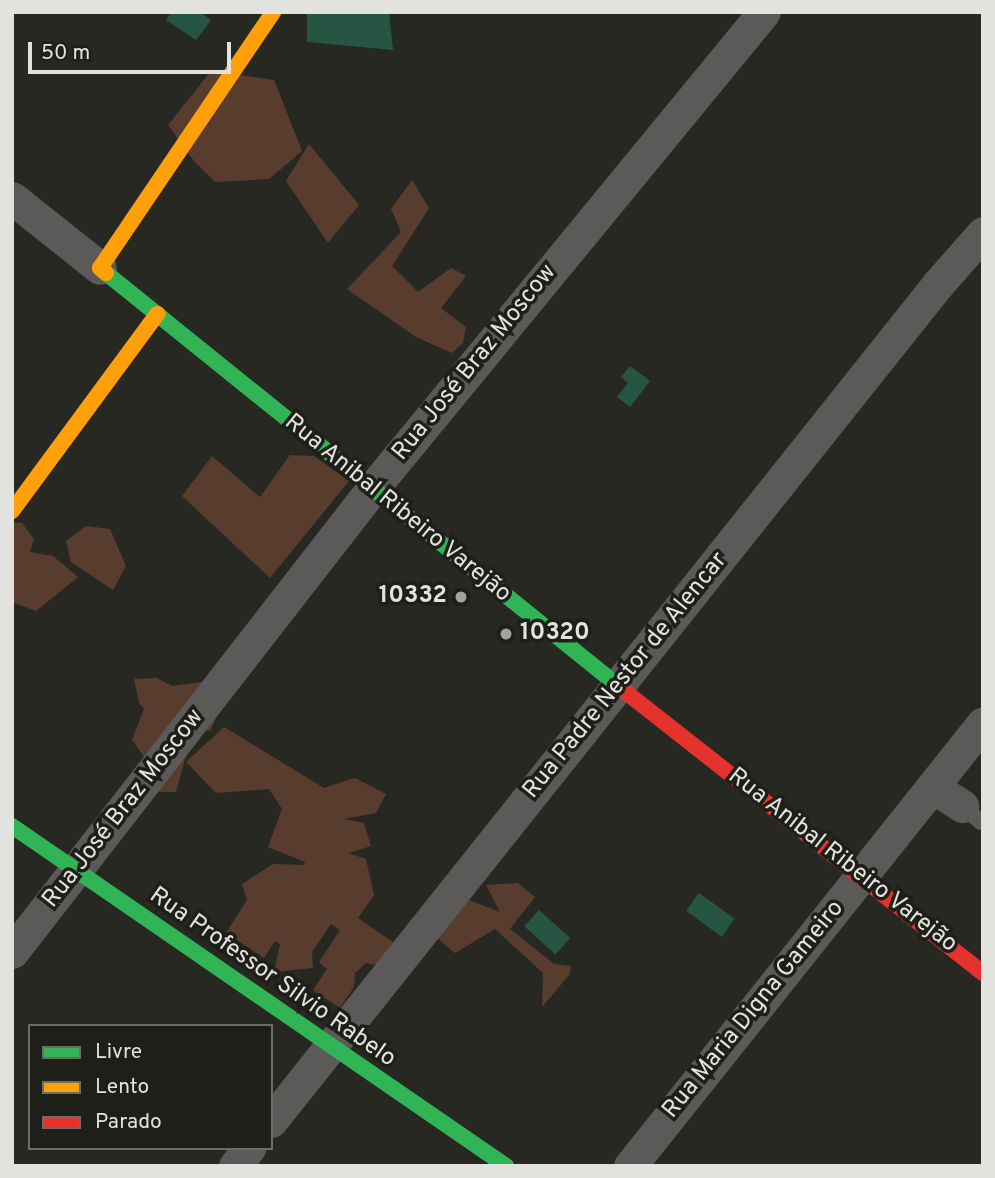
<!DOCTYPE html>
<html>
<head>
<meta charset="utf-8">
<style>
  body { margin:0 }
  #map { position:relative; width:995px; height:1178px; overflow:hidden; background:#282823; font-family:Overpass,sans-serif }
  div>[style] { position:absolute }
  .green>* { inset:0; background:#583d2e }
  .water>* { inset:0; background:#275544; transform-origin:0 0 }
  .lane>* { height:16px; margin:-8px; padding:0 8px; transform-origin:8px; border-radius:8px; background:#5b5a59 }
  .street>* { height:33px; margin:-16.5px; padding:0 16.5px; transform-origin:16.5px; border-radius:16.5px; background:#5b5a59 }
  .fast>* { height:16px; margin:-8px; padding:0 8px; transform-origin:8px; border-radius:8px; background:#30b455 }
  .slow>* { height:16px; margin:-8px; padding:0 8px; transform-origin:8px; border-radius:8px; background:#ff9f0a }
  .jam>* { height:16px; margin:-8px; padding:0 8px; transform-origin:8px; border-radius:8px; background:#e5322d }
  .dots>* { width:19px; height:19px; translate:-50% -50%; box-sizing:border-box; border:4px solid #1f1f19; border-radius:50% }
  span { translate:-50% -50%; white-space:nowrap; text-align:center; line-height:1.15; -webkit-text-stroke:7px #1f1f19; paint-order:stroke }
  .street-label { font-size:24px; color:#e2e2de }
  .poi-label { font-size:24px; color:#e2e2de; font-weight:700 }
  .right { translate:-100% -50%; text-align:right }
  .left { translate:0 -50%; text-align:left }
  .frame { position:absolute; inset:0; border:14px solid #e2e2de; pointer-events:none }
  .legend { position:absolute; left:28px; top:1024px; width:245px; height:126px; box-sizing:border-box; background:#1f1f19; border:2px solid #6d6d68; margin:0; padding:9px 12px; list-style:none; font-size:21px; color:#e2e2de }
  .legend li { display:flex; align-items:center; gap:14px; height:35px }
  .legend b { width:35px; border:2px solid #6d6d68 }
  .scale { position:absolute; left:28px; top:42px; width:203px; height:32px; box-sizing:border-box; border:4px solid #e2e2de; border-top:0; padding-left:9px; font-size:21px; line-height:24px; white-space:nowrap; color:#e2e2de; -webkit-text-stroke:5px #1f1f19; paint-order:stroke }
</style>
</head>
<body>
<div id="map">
  <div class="green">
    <i style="clip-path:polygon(211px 71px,274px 80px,302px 151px,269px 179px,215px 182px,194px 161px,168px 125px)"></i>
    <i style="clip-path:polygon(309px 144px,359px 205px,328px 243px,286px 181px)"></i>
    <i style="clip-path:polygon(412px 180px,429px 208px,392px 266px,418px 292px,451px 268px,466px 276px,441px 308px,466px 327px,463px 343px,452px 353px,416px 337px,347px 289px,401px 232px,391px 209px)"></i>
    <i style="clip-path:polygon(290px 455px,314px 456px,349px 481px,270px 578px,182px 496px,212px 456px,260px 497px)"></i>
    <i style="clip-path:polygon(12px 522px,22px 523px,34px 539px,30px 552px,53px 556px,78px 577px,36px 611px,12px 602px)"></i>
    <i style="clip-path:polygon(86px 526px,110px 529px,126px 566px,113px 590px,71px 562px,66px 541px)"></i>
    <i style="clip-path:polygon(157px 678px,172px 686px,201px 682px,222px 705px,210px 731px,193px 730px,176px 792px,154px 792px,150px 765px,132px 740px,144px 709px,139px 703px,134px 679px)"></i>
    <i style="clip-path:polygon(224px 727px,324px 788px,355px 778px,386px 794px,376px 813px,343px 819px,364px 823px,371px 846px,348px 853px,366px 859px,374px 895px,358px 918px,397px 945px,382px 966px,366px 963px,355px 973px,354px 987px,340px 1008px,313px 990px,327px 969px,319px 962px,340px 930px,331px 924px,312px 952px,313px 968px,274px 972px,280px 944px,275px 941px,264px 958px,226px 933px,247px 900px,242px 884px,273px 864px,304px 865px,305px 862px,268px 847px,282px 809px,269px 789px,216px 793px,186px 762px)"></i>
    <i style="clip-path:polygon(518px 883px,535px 897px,510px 929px,554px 964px,571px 966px,570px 974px,542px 1007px,543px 973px,495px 929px,455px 953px,434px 935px,464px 898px,500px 912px,486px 885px)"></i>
  </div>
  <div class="water">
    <i style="clip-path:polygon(171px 12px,200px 12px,211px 20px,196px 40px,166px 20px)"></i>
    <i style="clip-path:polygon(307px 12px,389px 12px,393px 50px,307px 42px)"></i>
    <i style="clip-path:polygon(630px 366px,650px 381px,630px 407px,617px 397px,628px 383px,621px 377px)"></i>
    <i style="left:699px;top:893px;width:44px;height:22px;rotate:36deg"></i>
    <i style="left:539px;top:910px;width:42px;height:22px;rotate:42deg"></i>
  </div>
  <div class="lane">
    <i style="left:962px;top:806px;width:25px;rotate:40deg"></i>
  </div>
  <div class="street">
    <i style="left:12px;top:198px;width:112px;rotate:38.5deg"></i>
    <i style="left:933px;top:787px;width:35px;rotate:33deg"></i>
    <i style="left:12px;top:952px;width:586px;rotate:-52.13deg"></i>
    <i style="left:372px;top:489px;width:617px;rotate:-50.59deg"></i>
    <i style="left:271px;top:1121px;width:1070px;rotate:-51.45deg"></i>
    <i style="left:938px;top:284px;width:68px;rotate:-48.6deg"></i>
    <i style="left:235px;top:1166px;width:23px;rotate:-52deg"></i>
    <i style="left:630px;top:1166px;width:566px;rotate:-51.45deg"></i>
  </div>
  <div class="fast">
    <i style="left:106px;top:273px;width:669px;rotate:38.87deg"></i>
    <i style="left:12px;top:826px;width:600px;rotate:34.54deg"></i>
  </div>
  <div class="slow">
    <i style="left:106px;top:273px;width:8px;rotate:-140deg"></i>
    <i style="left:100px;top:268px;width:309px;rotate:-55.9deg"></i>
    <i style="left:12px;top:511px;width:245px;rotate:-53.6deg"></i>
  </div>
  <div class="jam">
    <i style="left:627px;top:693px;width:453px;rotate:38.2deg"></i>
  </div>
  <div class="dots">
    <i style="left:461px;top:597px;background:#a1a19d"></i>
    <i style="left:506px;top:634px;background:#a1a19d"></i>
  </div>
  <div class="street-label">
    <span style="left:475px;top:363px;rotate:-51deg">Rua José Braz Moscow</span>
    <span style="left:397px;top:509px;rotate:39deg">Rua Anibal Ribeiro Varejão</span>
    <span style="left:626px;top:676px;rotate:-51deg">Rua Padre Nestor de Alencar</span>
    <span style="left:124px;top:809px;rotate:-52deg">Rua José Braz Moscow</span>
    <span style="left:842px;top:861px;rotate:38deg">Rua Anibal Ribeiro Varejão</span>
    <span style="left:272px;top:978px;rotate:35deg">Rua Professor Silvio Rabelo</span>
    <span style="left:754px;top:1010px;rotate:-51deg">Rua Maria Digna Gameiro</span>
  </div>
  <div class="poi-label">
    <span class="right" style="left:447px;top:597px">10332</span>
    <span class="left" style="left:520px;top:634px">10320</span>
  </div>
  <div class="frame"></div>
  <ul class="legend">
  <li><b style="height:9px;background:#30b455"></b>Livre</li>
  <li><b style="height:9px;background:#ff9f0a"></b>Lento</li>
  <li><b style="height:9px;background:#e5322d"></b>Parado</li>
  </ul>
  <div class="scale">50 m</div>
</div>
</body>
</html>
